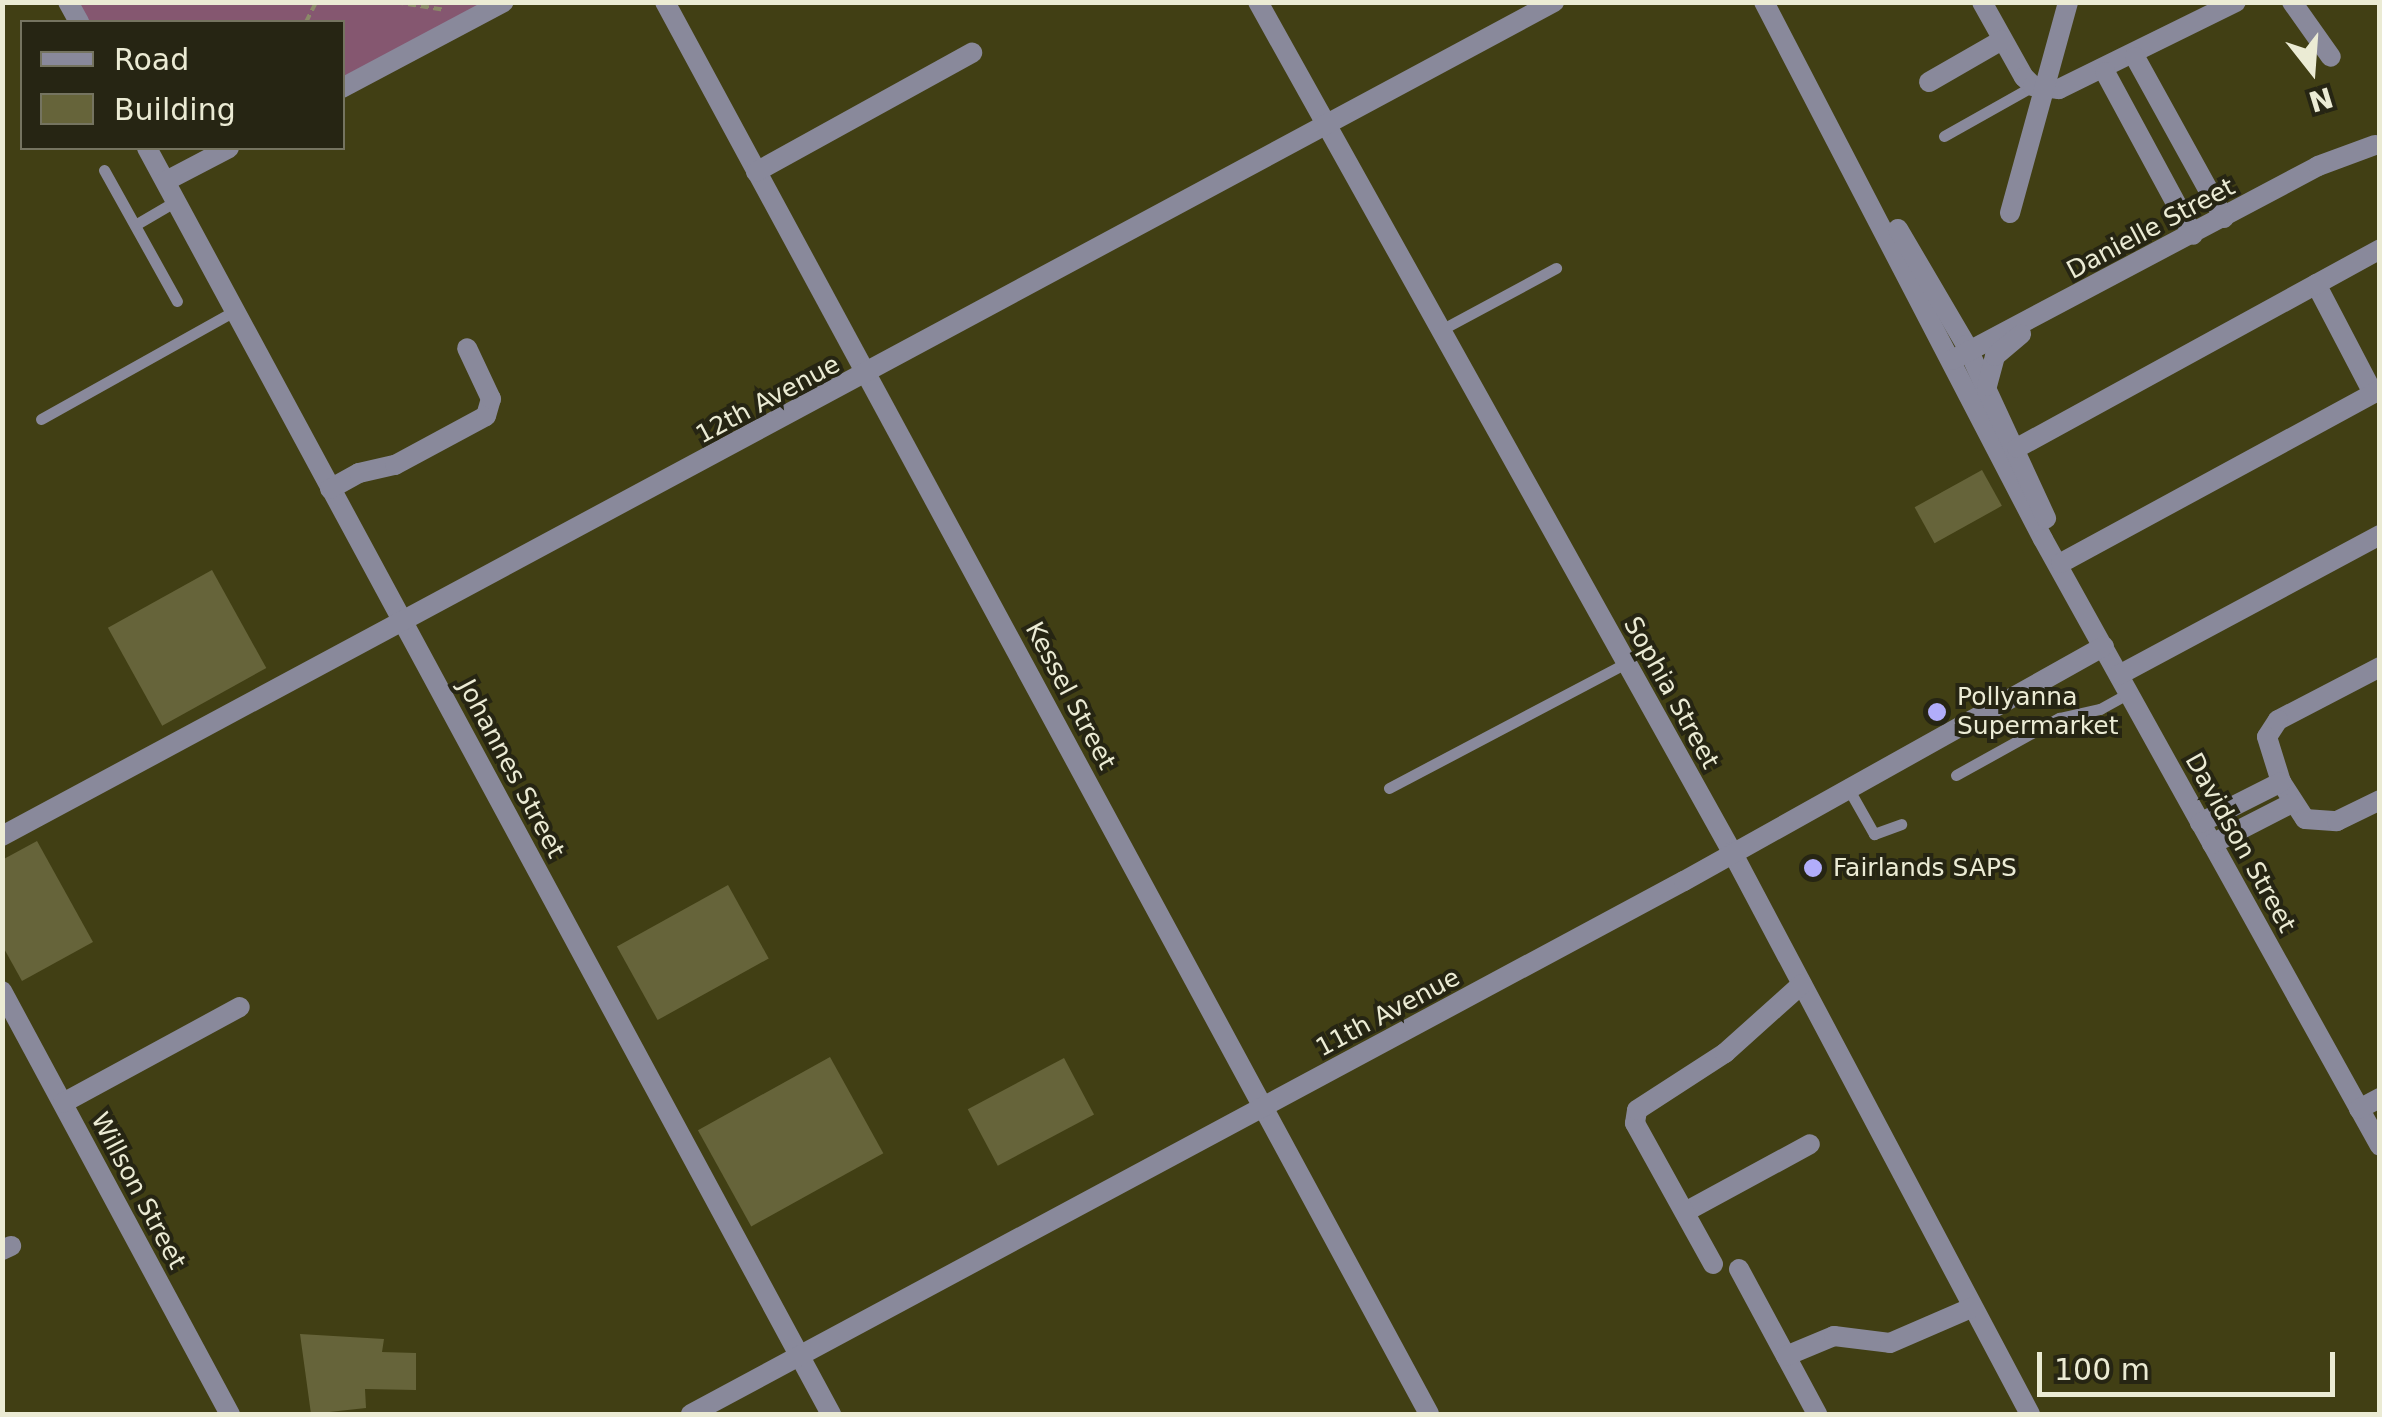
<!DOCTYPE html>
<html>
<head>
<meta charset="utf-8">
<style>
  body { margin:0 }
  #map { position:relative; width:2382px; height:1417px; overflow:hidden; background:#413f14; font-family:"DejaVu Sans",sans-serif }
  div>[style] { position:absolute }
  .green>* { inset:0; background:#855770 }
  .building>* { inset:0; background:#66643a; transform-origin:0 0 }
  .path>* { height:4px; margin-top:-2px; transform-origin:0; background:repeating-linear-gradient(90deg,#8b8a68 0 8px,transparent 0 13px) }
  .lane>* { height:11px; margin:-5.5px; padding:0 5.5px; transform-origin:5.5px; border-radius:5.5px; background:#89899b }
  .street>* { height:20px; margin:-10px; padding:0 10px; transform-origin:10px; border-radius:10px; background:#89899b }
  .dots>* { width:28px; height:28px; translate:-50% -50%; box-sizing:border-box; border:5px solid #262513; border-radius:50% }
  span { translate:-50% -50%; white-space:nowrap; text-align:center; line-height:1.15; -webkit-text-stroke:8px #262513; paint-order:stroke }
  .street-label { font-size:25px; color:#ebebd4 }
  .poi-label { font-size:25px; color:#ebebd4 }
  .left { translate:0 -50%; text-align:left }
  .frame { position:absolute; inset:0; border:5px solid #ebebd4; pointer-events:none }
  .legend { position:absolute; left:20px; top:20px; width:325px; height:130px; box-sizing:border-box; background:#262513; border:2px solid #757460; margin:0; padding:12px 18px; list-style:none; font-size:30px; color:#ebebd4 }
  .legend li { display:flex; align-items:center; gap:20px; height:50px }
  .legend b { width:50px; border:2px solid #757460 }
  .north { position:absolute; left:2262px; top:20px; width:100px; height:100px; -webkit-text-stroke:8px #262513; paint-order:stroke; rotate:163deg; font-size:28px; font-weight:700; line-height:40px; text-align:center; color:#ebebd4 }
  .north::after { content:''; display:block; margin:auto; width:35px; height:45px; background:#ebebd4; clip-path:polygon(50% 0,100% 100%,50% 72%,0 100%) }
  .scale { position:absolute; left:2037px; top:1352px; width:298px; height:45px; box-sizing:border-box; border:5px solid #ebebd4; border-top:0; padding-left:12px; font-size:30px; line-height:35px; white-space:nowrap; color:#ebebd4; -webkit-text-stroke:8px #262513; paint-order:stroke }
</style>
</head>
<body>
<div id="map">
  <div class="green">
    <i style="clip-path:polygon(67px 3px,497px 3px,343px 82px,342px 22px,78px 22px)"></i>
  </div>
  <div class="building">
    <i style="left:1982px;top:470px;width:41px;height:77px;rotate:61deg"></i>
    <i style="left:212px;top:570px;width:112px;height:119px;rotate:61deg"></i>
    <i style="clip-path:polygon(37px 841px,93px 942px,22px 981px,2px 945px,2px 860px)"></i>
    <i style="left:728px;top:885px;width:84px;height:127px;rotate:61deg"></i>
    <i style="left:830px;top:1057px;width:110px;height:151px;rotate:61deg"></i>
    <i style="left:1064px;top:1058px;width:64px;height:109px;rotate:62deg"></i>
    <i style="clip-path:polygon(300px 1334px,384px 1339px,382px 1352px,416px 1353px,416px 1390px,365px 1389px,366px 1408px,311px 1414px)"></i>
  </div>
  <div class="path">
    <i style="left:395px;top:2px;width:51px;rotate:9.1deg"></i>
    <i style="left:306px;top:22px;width:22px;rotate:-63deg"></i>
  </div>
  <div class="lane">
    <i style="left:1944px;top:136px;width:102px;rotate:-29.3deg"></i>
    <i style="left:104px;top:170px;width:150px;rotate:60.9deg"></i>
    <i style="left:135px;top:225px;width:48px;rotate:-30.3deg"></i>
    <i style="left:1439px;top:331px;width:133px;rotate:-28.3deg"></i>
    <i style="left:41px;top:419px;width:221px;rotate:-29.2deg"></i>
    <i style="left:1956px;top:775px;width:118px;rotate:-29deg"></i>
    <i style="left:2059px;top:718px;width:42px;rotate:-12.4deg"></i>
    <i style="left:2100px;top:709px;width:33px;rotate:-29deg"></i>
    <i style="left:1389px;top:788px;width:268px;rotate:-27.8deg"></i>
    <i style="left:1848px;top:788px;width:53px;rotate:60.5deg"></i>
    <i style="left:1874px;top:834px;width:29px;rotate:-20deg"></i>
  </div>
  <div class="street">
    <i style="left:68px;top:2px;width:23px;rotate:61deg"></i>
    <i style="left:665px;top:2px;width:1605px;rotate:61.58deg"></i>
    <i style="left:1258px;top:2px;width:973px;rotate:60.85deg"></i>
    <i style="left:1732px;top:852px;width:636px;rotate:62.07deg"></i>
    <i style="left:1764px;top:2px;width:605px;rotate:62.55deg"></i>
    <i style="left:2043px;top:539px;width:694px;rotate:60.96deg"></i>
    <i style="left:1982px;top:2px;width:86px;rotate:60.8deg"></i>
    <i style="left:2024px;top:77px;width:13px;rotate:45deg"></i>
    <i style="left:2033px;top:86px;width:26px;rotate:7deg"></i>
    <i style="left:2059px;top:89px;width:197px;rotate:-26.2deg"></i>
    <i style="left:2292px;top:2px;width:67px;rotate:54.7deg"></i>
    <i style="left:2135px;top:57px;width:184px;rotate:61.1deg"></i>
    <i style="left:2105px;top:72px;width:185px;rotate:61.6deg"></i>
    <i style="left:1929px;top:82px;width:84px;rotate:-29.9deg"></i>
    <i style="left:342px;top:88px;width:183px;rotate:-28deg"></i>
    <i style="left:147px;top:148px;width:1439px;rotate:61.62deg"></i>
    <i style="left:756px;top:172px;width:247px;rotate:-28.9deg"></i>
    <i style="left:166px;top:181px;width:71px;rotate:-27.6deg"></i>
    <i style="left:2010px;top:213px;width:219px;rotate:-74.6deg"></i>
    <i style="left:1898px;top:229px;width:134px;rotate:59.6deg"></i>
    <i style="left:1966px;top:345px;width:191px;rotate:65.2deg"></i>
    <i style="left:2316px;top:284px;width:123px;rotate:62.4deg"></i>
    <i style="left:1952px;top:360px;width:414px;rotate:-27.9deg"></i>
    <i style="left:2318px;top:166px;width:61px;rotate:-20.2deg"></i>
    <i style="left:1987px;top:386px;width:31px;rotate:-75deg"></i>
    <i style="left:1995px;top:356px;width:34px;rotate:-40deg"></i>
    <i style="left:2017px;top:448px;width:414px;rotate:-28.7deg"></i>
    <i style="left:330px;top:489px;width:33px;rotate:-29deg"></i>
    <i style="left:359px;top:473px;width:37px;rotate:-13deg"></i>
    <i style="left:395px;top:465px;width:103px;rotate:-28.3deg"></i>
    <i style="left:486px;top:416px;width:18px;rotate:-74deg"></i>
    <i style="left:491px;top:399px;width:56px;rotate:-115.2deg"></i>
    <i style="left:2061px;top:563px;width:363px;rotate:-28.5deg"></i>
    <i style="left:2380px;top:667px;width:115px;rotate:152.5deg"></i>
    <i style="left:2278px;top:720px;width:20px;rotate:123deg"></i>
    <i style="left:2267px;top:737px;width:47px;rotate:72.7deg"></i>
    <i style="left:2281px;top:782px;width:44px;rotate:57deg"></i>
    <i style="left:2305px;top:819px;width:32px;rotate:4deg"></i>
    <i style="left:2337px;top:821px;width:48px;rotate:-26deg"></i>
    <i style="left:2119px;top:675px;width:296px;rotate:-28.2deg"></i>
    <i style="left:2200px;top:823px;width:91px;rotate:-26.8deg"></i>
    <i style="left:2px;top:836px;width:1762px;rotate:-28.25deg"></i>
    <i style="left:2212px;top:844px;width:90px;rotate:-27.1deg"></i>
    <i style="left:2px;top:991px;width:481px;rotate:61.7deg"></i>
    <i style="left:63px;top:1103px;width:201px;rotate:-28.5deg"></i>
    <i style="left:2359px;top:1109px;width:24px;rotate:-28deg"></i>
    <i style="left:1685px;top:1212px;width:142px;rotate:-28.5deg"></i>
    <i style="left:2px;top:1250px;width:10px;rotate:-24deg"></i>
    <i style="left:1713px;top:1264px;width:161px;rotate:-119deg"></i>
    <i style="left:1635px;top:1123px;width:13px;rotate:-81deg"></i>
    <i style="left:1637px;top:1110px;width:105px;rotate:-32.9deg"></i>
    <i style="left:1725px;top:1053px;width:103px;rotate:-41.9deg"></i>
    <i style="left:1739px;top:1269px;width:165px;rotate:61.7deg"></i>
    <i style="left:1786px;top:1356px;width:52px;rotate:-22.6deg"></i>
    <i style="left:1834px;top:1336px;width:56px;rotate:7.1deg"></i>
    <i style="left:1890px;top:1343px;width:90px;rotate:-23.4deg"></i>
    <i style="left:691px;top:1414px;width:1127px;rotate:-28.23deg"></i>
    <i style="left:1684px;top:881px;width:481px;rotate:-29.2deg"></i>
  </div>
  <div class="dots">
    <i style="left:1937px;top:712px;background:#b1adfa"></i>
    <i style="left:1813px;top:868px;background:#b1adfa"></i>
  </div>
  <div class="street-label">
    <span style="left:2151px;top:229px;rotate:-28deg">Danielle Street</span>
    <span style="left:768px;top:400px;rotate:-28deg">12th Avenue</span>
    <span style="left:1671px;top:693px;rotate:61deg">Sophia Street</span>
    <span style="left:1070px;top:696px;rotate:62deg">Kessel Street</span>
    <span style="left:511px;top:769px;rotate:62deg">Johannes Street</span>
    <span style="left:2240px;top:843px;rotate:61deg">Davidson Street</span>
    <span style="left:1388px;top:1013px;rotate:-28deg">11th Avenue</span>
    <span style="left:138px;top:1191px;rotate:62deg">Willson Street</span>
  </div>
  <div class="poi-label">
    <span class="left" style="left:1957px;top:712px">Pollyanna<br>Supermarket</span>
    <span class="left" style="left:1833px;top:868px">Fairlands SAPS</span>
  </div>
  <div class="frame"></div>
  <ul class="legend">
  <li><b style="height:12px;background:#89899b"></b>Road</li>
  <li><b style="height:28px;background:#66643a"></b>Building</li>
  </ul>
  <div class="north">N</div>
  <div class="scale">100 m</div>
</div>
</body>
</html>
